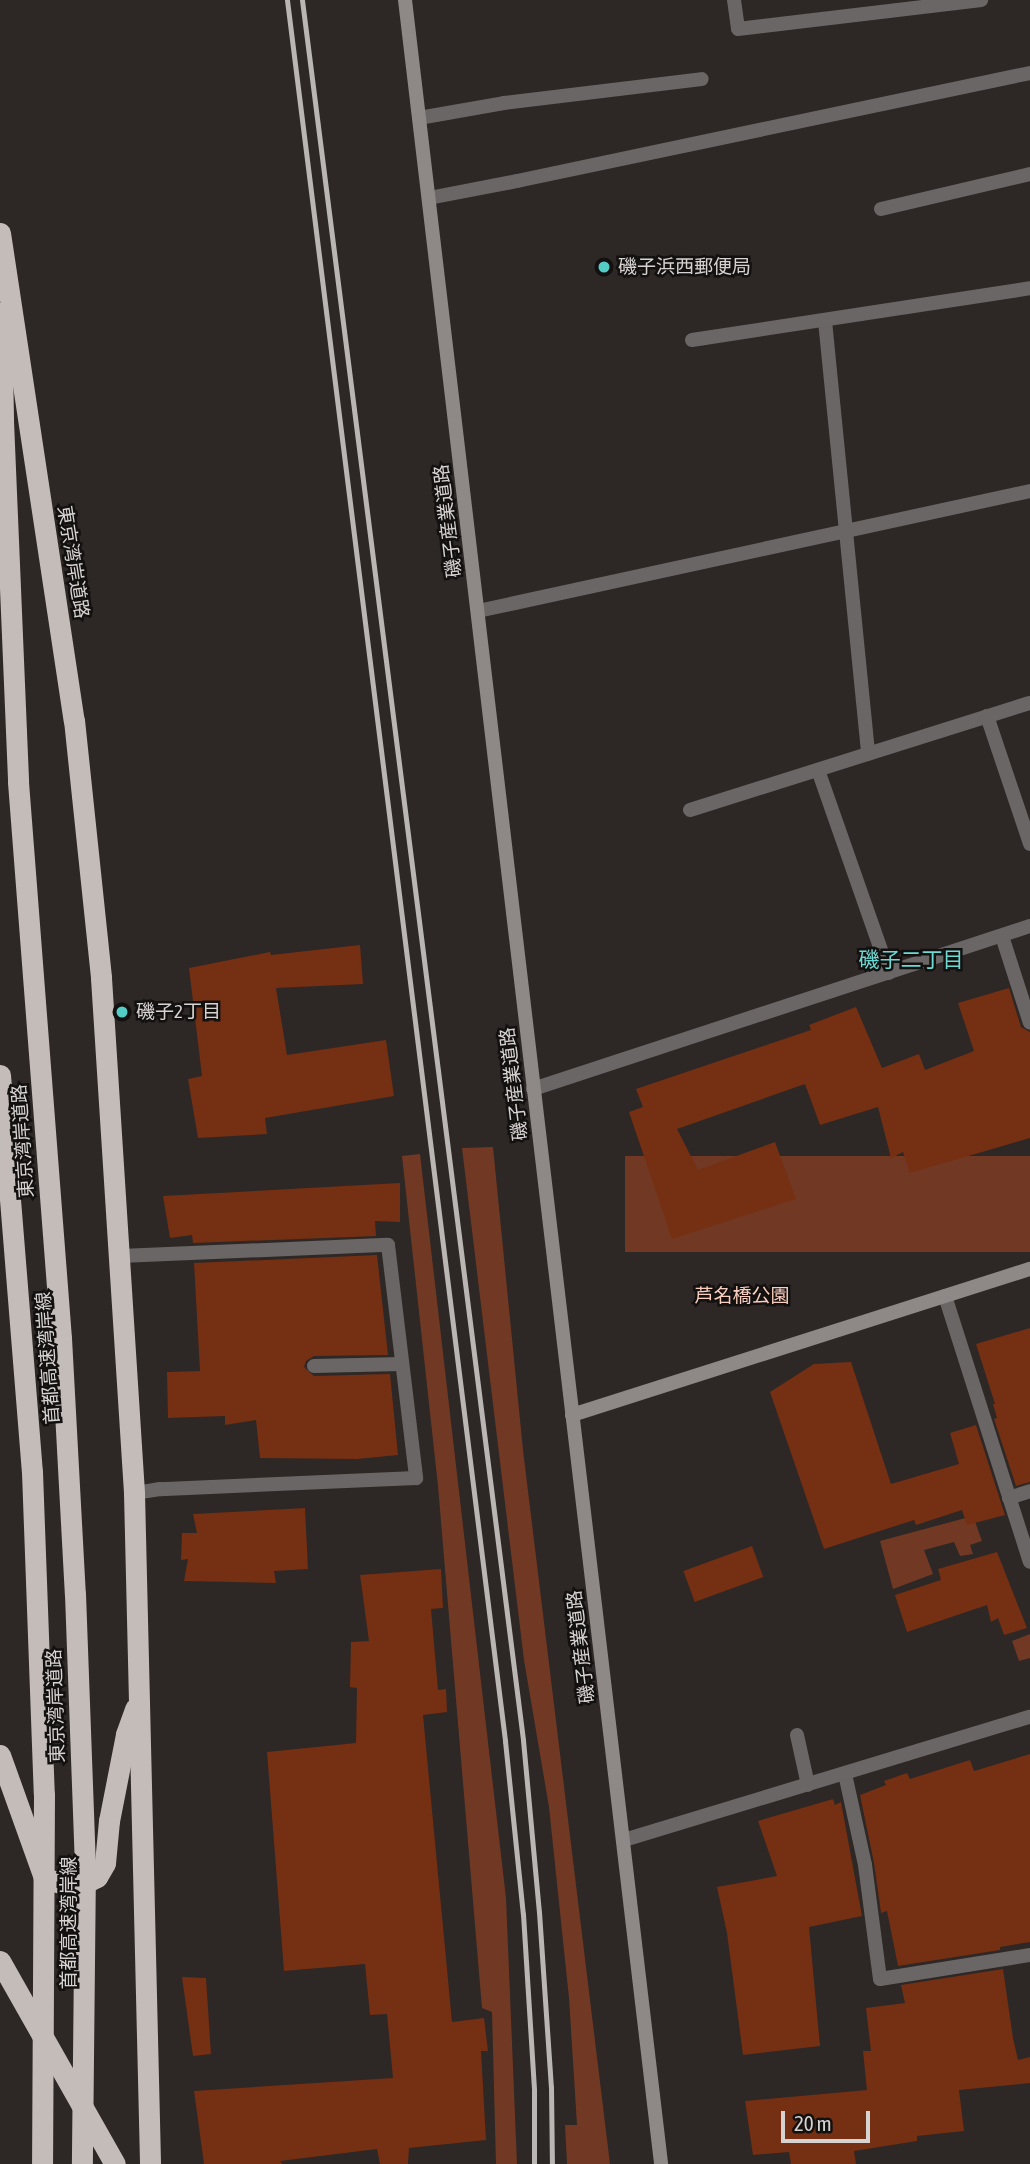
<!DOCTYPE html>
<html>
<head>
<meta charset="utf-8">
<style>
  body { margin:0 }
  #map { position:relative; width:1030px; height:2164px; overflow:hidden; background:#2d2725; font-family:"Asap Condensed","Noto Sans JP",sans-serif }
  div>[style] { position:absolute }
  .green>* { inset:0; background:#713924; transform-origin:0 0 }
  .building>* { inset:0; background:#752f13; transform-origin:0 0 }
  .lane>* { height:14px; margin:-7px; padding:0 7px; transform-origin:7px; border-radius:7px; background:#696665 }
  .street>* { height:14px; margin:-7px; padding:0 7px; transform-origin:7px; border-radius:7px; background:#696665 }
  .secondary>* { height:14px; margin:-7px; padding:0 7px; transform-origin:7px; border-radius:7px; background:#8e8987 }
  .highway>* { height:21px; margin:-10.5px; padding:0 10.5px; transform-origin:10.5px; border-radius:10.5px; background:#c3bcb9 }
  .rail>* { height:5px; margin:-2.5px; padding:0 2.5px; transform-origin:2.5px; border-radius:2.5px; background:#bab6b4 }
  .highway-bridge>* { height:21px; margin:-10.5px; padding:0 10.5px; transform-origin:10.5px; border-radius:10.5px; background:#c3bcb9 }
  .dots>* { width:19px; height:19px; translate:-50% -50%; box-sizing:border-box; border:4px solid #131010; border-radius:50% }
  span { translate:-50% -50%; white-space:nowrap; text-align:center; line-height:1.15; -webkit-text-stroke:5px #131010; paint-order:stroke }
  .poi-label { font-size:19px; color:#d7d3d1 }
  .left { translate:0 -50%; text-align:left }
  .street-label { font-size:19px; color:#d7d3d1 }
  .park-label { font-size:19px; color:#facebe }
  .neighbourhood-label { font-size:21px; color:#6dd9d3 }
  .scale { position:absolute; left:781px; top:2111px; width:89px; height:32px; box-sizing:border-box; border:4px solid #d7d3d1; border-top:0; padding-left:9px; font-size:21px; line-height:24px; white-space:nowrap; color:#d7d3d1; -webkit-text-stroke:5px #131010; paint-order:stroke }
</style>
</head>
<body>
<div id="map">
  <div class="green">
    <i style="clip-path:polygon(493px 1147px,523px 1450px,610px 2164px,567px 2164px,565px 2125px,577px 2125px,569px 1998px,549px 1807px,524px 1660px,462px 1148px)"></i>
    <i style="clip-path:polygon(420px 1154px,506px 1898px,517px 2164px,496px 2164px,492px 2012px,482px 2008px,438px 1486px,402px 1156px)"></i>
    <i style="left:1030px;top:1156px;width:96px;height:405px;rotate:90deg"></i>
    <i style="clip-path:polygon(973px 1516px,982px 1541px,970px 1545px,973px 1554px,960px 1556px,954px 1542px,924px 1550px,933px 1574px,893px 1589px,880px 1541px)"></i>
    <i style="clip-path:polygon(1030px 1634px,1030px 1658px,1019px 1661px,1012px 1641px)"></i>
  </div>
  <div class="building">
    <i style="clip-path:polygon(360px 945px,363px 984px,276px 988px,287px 1055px,386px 1040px,394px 1096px,265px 1118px,267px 1134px,198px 1138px,188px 1079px,202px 1076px,189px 968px,270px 952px,271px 955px)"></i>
    <i style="clip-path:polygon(1009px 988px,1021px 1027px,1030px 1032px,1030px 1138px,910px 1173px,903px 1152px,891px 1158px,878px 1107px,820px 1125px,805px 1084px,677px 1129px,698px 1170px,775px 1142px,796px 1199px,672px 1239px,629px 1112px,643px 1107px,636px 1089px,811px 1030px,809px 1025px,856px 1007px,882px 1068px,919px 1054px,925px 1070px,974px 1051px,958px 1003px)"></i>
    <i style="clip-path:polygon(400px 1183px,400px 1222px,375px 1221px,376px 1236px,193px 1243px,192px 1235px,170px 1238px,163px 1196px)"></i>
    <i style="clip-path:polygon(377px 1255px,388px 1355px,314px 1356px,306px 1361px,304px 1367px,314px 1376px,390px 1374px,398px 1455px,357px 1459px,260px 1458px,256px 1420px,225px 1425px,225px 1416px,168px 1418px,167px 1372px,200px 1371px,194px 1263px)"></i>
    <i style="clip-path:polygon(1030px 1328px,1030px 1482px,1016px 1486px,994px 1419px,997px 1418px,993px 1404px,995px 1404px,976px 1344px)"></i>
    <i style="clip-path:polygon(851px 1362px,891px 1484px,959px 1464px,950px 1433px,976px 1425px,1005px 1515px,967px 1525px,962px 1510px,916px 1525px,914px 1520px,824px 1549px,770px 1392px,814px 1364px)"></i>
    <i style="clip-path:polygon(305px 1508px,308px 1569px,274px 1571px,276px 1583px,184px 1581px,188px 1559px,181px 1560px,182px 1533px,197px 1533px,193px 1514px)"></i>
    <i style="left:752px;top:1546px;width:33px;height:73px;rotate:70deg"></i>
    <i style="clip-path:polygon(997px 1552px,1027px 1628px,1004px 1635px,998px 1618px,991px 1622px,987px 1605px,907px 1632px,895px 1595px,941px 1580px,938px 1569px)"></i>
    <i style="clip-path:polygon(441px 1569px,443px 1608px,431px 1609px,438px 1690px,446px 1689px,447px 1712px,423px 1715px,452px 2022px,484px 2018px,488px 2051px,481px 2051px,486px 2140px,409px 2148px,408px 2164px,380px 2164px,377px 2149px,280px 2161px,282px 2164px,204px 2164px,194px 2091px,393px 2078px,387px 2014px,370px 2015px,365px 1964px,284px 1971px,267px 1752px,356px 1743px,357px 1688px,350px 1687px,351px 1642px,369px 1641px,360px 1575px)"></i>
    <i style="clip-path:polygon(1030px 1754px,1030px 1942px,1000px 1947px,1000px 1950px,898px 1966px,887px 1911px,881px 1913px,874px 1863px,860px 1795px,886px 1785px,884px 1781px,907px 1773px,910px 1779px,970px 1760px,974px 1771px)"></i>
    <i style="clip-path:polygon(833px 1799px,835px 1805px,841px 1802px,862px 1916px,809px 1927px,820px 2046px,743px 2055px,727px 1933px,717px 1887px,777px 1876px,758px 1821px)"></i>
    <i style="clip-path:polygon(1003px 1969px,1013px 2038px,1018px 2060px,1030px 2057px,1030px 2083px,959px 2090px,964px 2131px,917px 2136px,917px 2141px,854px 2151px,856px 2164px,791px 2164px,789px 2152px,753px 2155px,745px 2101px,867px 2090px,863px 2051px,871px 2051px,866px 2008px,905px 2003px,901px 1985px)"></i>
    <i style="clip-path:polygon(182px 1977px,206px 1978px,211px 2054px,193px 2056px)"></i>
  </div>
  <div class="lane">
    <i style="left:734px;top:0;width:29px;rotate:82deg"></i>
    <i style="left:738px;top:29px;width:245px;rotate:-6.8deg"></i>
    <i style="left:419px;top:118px;width:86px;rotate:-10deg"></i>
    <i style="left:504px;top:103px;width:199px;rotate:-6.9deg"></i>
    <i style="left:429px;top:198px;width:90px;rotate:-10.9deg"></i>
    <i style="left:881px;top:209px;width:153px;rotate:-13.2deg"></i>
    <i style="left:825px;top:321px;width:435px;rotate:84.3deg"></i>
    <i style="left:987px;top:716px;width:135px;rotate:71.4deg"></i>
    <i style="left:818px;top:770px;width:215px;rotate:70.7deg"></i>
    <i style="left:690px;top:810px;width:356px;rotate:-17.5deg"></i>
    <i style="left:1002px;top:936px;width:91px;rotate:72.2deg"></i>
    <i style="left:945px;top:1296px;width:279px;rotate:72.3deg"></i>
    <i style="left:314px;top:1366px;width:88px;rotate:-1.3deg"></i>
    <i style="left:797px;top:1735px;width:51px;rotate:77.6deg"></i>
    <i style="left:845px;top:1774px;width:93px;rotate:77.6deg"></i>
    <i style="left:865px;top:1865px;width:115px;rotate:82.5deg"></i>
  </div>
  <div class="street">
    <i style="left:517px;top:181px;width:524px;rotate:-11.89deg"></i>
    <i style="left:692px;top:340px;width:342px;rotate:-8.7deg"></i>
    <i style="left:478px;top:611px;width:565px;rotate:-12.26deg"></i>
    <i style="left:533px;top:1089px;width:523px;rotate:-18.16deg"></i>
    <i style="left:120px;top:1256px;width:268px;rotate:-2.4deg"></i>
    <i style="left:388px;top:1245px;width:235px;rotate:83.1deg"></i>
    <i style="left:416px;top:1478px;width:256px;rotate:177.5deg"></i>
    <i style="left:160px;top:1489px;width:26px;rotate:171deg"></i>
    <i style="left:1009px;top:1498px;width:22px;rotate:-18deg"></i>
    <i style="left:624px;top:1840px;width:424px;rotate:-16.9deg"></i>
    <i style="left:880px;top:1979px;width:152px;rotate:-9.1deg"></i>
  </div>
  <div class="secondary">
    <i style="left:405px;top:0;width:2179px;rotate:83.25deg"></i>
    <i style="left:572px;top:1415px;width:481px;rotate:-17.7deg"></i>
  </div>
  <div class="highway">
    <i style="left:0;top:233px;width:493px;rotate:81.4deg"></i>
    <i style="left:74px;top:720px;width:259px;rotate:84deg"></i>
    <i style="left:101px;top:978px;width:516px;rotate:86.33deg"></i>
    <i style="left:134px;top:1493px;width:671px;rotate:88.63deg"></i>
    <i style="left:1px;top:313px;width:108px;rotate:88.9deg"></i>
    <i style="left:0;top:1755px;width:131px;rotate:70.3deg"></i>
    <i style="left:44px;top:1878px;width:34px;rotate:17deg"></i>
    <i style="left:76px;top:1888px;width:24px;rotate:-28deg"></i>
    <i style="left:97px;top:1877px;width:16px;rotate:-60deg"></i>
    <i style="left:105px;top:1863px;width:42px;rotate:-84.6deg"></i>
    <i style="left:109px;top:1821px;width:89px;rotate:-78.9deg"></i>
    <i style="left:126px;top:1734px;width:27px;rotate:-70deg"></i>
    <i style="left:0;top:1961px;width:233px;rotate:60.5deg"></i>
  </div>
  <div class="rail">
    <i style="left:287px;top:0;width:1755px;rotate:82.86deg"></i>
    <i style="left:505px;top:1741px;width:174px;rotate:84.1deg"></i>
    <i style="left:523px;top:1914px;width:176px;rotate:86.4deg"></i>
    <i style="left:534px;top:2090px;width:74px;rotate:90deg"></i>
    <i style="left:302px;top:0;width:1754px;rotate:82.76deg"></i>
    <i style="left:523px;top:1740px;width:173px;rotate:84.7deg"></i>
    <i style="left:539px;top:1912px;width:175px;rotate:86.1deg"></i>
    <i style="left:551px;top:2087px;width:77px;rotate:89.3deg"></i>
  </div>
  <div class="highway-bridge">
    <i style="left:3px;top:421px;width:361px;rotate:87.6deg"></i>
    <i style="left:18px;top:782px;width:558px;rotate:85.58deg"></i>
    <i style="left:61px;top:1338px;width:256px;rotate:86.9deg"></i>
    <i style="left:75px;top:1594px;width:272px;rotate:87.9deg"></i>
    <i style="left:85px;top:1866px;width:298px;rotate:90.6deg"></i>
    <i style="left:0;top:1075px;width:398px;rotate:85.4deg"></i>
    <i style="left:32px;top:1472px;width:322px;rotate:87.9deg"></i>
    <i style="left:44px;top:1794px;width:370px;rotate:90.3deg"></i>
  </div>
  <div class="dots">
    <i style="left:604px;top:267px;background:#54cdc7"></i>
    <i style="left:122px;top:1012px;background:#54cdc7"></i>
  </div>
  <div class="poi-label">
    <span class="left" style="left:618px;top:267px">磯子浜西郵便局</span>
    <span class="left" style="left:136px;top:1012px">磯子2丁目</span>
  </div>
  <div class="street-label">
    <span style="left:448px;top:521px;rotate:-97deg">磯子産業道路</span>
    <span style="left:73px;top:562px;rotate:81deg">東京湾岸道路</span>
    <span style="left:514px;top:1084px;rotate:-97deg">磯子産業道路</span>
    <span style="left:23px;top:1141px;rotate:-94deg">東京湾岸道路</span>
    <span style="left:48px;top:1358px;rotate:-94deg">首都高速湾岸線</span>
    <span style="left:581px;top:1647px;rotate:-97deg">磯子産業道路</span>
    <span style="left:56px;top:1706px;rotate:-92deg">東京湾岸道路</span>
    <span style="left:69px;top:1923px;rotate:-90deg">首都高速湾岸線</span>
  </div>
  <div class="park-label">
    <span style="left:742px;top:1296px">芦名橋公園</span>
  </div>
  <div class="neighbourhood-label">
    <span style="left:911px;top:959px">磯子二丁目</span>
  </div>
  <div class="scale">20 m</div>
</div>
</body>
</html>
